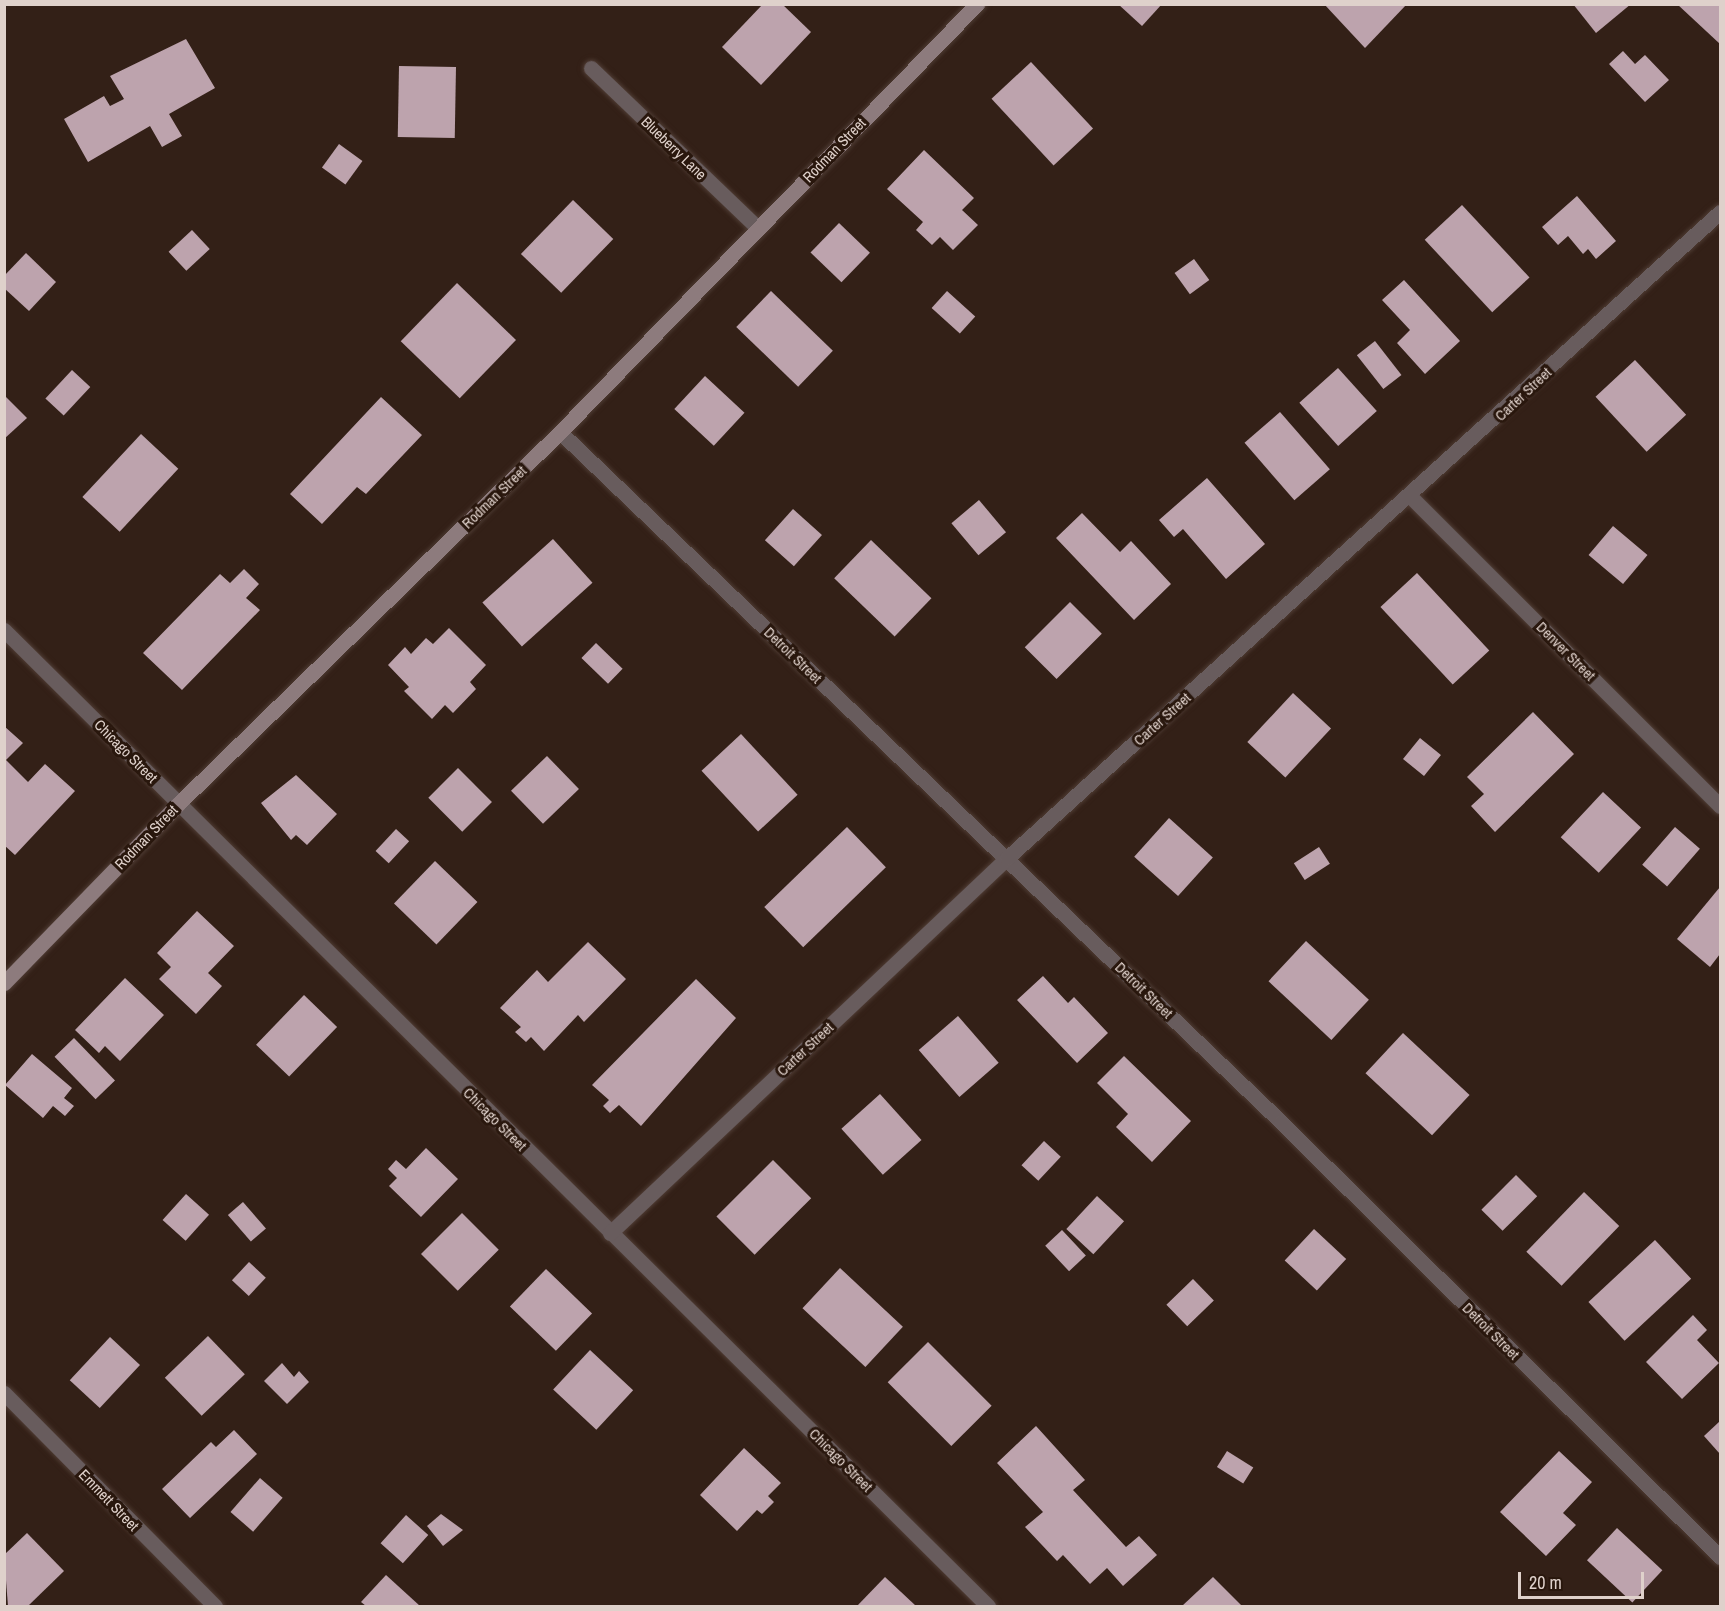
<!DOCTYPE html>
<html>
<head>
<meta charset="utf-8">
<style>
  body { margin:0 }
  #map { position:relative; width:1725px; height:1611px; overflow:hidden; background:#332017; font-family:"Archivo Narrow",sans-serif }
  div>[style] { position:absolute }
  .building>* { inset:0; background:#bda3ad; transform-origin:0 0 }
  .roads { filter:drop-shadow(0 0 2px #4f3c34) drop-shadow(0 0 2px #4f3c34) }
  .street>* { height:15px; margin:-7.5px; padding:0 7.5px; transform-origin:7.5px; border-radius:7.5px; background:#685c5d }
  .secondary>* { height:15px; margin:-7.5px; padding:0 7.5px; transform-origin:7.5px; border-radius:7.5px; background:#8d7b7d }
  span { translate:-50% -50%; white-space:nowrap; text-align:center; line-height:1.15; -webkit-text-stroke:6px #29170d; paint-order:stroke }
  .street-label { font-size:15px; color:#dfd1cb }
  .frame { position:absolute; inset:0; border:6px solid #dfd1cb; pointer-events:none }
  .scale { position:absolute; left:1518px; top:1572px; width:126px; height:27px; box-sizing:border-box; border:3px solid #dfd1cb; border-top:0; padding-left:8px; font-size:18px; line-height:21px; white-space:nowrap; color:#dfd1cb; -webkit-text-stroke:4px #29170d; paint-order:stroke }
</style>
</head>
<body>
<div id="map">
  <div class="building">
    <i style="clip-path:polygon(763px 4px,782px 4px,811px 32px,761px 85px,722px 47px)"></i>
    <i style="clip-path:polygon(1118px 4px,1162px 4px,1142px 26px)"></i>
    <i style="clip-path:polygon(1324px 4px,1407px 4px,1365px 48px)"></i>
    <i style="clip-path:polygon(1573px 4px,1631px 4px,1596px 33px)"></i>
    <i style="clip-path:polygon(1677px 4px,1720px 4px,1720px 44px)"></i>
    <i style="clip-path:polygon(186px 39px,215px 88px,169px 114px,182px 136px,162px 147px,150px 126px,88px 162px,64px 119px,104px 96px,110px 106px,124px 99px,110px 76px)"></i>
    <i style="clip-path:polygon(1623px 51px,1635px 64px,1645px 55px,1669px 80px,1645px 102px,1609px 64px)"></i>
    <i style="left:1031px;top:62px;width:91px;height:54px;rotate:47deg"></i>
    <i style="left:399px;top:66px;width:57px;height:71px;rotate:1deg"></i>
    <i style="left:339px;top:144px;width:29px;height:29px;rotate:36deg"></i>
    <i style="clip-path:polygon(924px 150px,974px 198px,962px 210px,978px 225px,953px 250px,940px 237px,932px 245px,916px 230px,923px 222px,887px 189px)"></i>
    <i style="clip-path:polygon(1577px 196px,1616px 241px,1596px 259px,1588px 249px,1583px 254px,1568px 236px,1558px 245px,1542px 227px)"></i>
    <i style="left:573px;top:200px;width:56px;height:75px;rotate:44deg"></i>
    <i style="left:1462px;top:205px;width:99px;height:51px;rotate:47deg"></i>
    <i style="left:839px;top:223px;width:43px;height:41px;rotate:44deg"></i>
    <i style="left:192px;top:230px;width:26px;height:32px;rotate:47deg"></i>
    <i style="clip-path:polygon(26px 253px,56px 282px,29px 311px,4px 288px,4px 276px)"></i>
    <i style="left:1194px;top:259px;width:26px;height:24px;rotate:54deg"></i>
    <i style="clip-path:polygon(1404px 280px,1460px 341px,1425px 374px,1397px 343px,1410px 330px,1382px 300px)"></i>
    <i style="left:457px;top:283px;width:82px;height:81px;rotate:44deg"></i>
    <i style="left:771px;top:291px;width:86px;height:50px;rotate:44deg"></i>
    <i style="left:947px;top:291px;width:38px;height:23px;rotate:42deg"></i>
    <i style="left:1375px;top:341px;width:43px;height:23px;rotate:52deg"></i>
    <i style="left:1635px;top:360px;width:75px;height:54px;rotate:47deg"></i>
    <i style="left:1338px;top:368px;width:58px;height:52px;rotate:48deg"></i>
    <i style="left:72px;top:370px;width:25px;height:39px;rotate:43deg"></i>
    <i style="left:705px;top:376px;width:54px;height:45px;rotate:43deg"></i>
    <i style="clip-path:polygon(4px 395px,27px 418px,4px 439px)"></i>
    <i style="clip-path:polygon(381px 397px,422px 435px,366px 494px,357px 487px,322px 524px,290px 494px)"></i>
    <i style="left:1280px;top:412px;width:76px;height:47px;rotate:49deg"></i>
    <i style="left:141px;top:434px;width:51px;height:86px;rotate:43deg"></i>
    <i style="clip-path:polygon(1207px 478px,1265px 544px,1226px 579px,1183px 529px,1174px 537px,1159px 520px)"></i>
    <i style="left:979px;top:500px;width:42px;height:36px;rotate:50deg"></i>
    <i style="left:793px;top:509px;width:39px;height:42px;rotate:42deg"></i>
    <i style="clip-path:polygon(1082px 513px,1120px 552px,1131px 541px,1171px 584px,1134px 620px,1056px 538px)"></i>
    <i style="left:1613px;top:526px;width:45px;height:38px;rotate:40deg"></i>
    <i style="left:553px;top:539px;width:59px;height:95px;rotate:48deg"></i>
    <i style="left:871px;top:540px;width:84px;height:53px;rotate:44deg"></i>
    <i style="clip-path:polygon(244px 569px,259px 584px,246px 598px,260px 610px,182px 690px,143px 653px,220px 574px,230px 583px)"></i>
    <i style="left:1417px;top:573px;width:106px;height:50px;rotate:47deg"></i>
    <i style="left:1070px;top:602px;width:45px;height:64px;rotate:45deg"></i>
    <i style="clip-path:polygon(449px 628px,486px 665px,470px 682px,476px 689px,453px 713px,445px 705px,432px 719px,404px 691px,409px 687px,388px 665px,405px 647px,411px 654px,426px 638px,433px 644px)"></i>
    <i style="left:596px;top:643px;width:37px;height:21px;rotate:44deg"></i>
    <i style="left:1293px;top:693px;width:52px;height:67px;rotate:43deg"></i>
    <i style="clip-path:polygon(1533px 712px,1574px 754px,1495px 832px,1471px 806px,1484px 794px,1467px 777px)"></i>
    <i style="clip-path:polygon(4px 726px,23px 743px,6px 760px,28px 782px,45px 764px,75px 791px,15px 855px,4px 845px)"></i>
    <i style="left:741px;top:734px;width:83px;height:54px;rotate:47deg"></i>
    <i style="left:1420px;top:738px;width:27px;height:27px;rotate:39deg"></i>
    <i style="left:547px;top:756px;width:46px;height:50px;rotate:46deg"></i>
    <i style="left:458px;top:768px;width:48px;height:42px;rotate:45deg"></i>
    <i style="clip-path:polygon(296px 775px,337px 814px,307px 845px,296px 835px,291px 840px,261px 803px)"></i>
    <i style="left:1603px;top:792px;width:52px;height:62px;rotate:43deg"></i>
    <i style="left:1169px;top:818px;width:59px;height:52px;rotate:42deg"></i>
    <i style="left:847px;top:827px;width:56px;height:115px;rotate:46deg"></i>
    <i style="left:1675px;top:827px;width:33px;height:50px;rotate:41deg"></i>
    <i style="left:396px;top:829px;width:18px;height:30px;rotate:43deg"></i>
    <i style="left:1319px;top:847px;width:20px;height:30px;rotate:57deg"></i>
    <i style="left:435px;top:861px;width:59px;height:59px;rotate:44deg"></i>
    <i style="clip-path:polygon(1720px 887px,1720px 954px,1710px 967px,1677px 939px)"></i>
    <i style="clip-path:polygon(197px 911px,234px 946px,208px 973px,222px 986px,196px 1014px,159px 979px,171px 967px,157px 953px)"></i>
    <i style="left:1306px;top:941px;width:86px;height:55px;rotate:43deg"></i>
    <i style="clip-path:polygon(588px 942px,626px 979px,584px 1022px,578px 1015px,544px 1051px,531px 1037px,526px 1042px,515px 1032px,521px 1027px,500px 1008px,537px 970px,548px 982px)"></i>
    <i style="clip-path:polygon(1043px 976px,1068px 1003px,1074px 997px,1108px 1033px,1077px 1063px,1017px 1000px)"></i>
    <i style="clip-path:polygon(125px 978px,164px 1015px,120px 1061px,105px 1046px,99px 1053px,75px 1030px)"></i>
    <i style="clip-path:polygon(696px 979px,736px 1018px,641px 1126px,619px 1105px,610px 1113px,603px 1106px,609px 1100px,592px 1085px)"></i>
    <i style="left:304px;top:995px;width:46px;height:69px;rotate:44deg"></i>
    <i style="left:958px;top:1016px;width:62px;height:52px;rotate:49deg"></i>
    <i style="left:1403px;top:1033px;width:91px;height:55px;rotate:43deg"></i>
    <i style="left:74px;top:1038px;width:59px;height:27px;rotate:46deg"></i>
    <i style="clip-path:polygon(32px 1054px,72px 1088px,64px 1098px,74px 1106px,65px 1116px,53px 1106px,43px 1118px,5px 1085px)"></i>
    <i style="clip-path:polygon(1124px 1056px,1191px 1121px,1152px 1162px,1116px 1127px,1128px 1114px,1097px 1083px)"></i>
    <i style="left:880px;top:1094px;width:62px;height:52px;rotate:48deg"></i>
    <i style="left:1044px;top:1141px;width:23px;height:33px;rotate:43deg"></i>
    <i style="clip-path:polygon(426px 1148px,458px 1179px,421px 1217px,389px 1186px,397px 1178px,388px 1169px,396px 1160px,406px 1169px)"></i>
    <i style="left:773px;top:1160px;width:54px;height:80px;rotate:45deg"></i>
    <i style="left:1516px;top:1175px;width:30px;height:49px;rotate:45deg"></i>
    <i style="left:1584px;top:1192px;width:49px;height:83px;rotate:44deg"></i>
    <i style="left:186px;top:1194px;width:31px;height:35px;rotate:42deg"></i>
    <i style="left:1097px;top:1196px;width:37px;height:45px;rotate:43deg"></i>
    <i style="left:243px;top:1202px;width:35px;height:20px;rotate:49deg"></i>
    <i style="left:462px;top:1213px;width:52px;height:58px;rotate:45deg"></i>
    <i style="left:1314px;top:1229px;width:44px;height:43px;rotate:43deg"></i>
    <i style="left:1062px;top:1230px;width:35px;height:23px;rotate:47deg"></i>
    <i style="left:1655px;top:1240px;width:53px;height:91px;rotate:47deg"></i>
    <i style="left:249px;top:1262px;width:23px;height:25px;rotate:43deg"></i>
    <i style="left:840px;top:1268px;width:86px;height:55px;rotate:43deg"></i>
    <i style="left:546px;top:1269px;width:64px;height:52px;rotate:44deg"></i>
    <i style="left:1193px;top:1279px;width:30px;height:37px;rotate:46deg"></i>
    <i style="clip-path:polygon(1693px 1315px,1707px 1330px,1697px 1340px,1719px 1363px,1682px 1399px,1646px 1362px)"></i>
    <i style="left:208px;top:1336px;width:53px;height:60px;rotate:46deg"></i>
    <i style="left:110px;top:1337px;width:41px;height:59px;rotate:43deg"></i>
    <i style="left:928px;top:1342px;width:90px;height:57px;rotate:45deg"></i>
    <i style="left:590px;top:1350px;width:59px;height:54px;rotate:43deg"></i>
    <i style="clip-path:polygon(282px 1363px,294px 1377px,299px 1371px,309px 1382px,287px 1404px,264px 1381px)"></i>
    <i style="clip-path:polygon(1720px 1421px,1720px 1454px,1704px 1436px)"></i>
    <i style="clip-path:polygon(1036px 1426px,1085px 1480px,1073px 1490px,1126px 1547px,1139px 1536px,1157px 1555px,1123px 1586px,1107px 1568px,1090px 1584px,1063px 1555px,1057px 1561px,1025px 1527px,1043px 1512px,997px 1463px)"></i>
    <i style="clip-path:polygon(234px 1430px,257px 1454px,190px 1518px,162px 1489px,211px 1442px,216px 1447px)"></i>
    <i style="clip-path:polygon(744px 1448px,781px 1483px,768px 1496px,774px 1502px,762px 1514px,757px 1510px,737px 1531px,700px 1495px)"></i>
    <i style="left:1227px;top:1451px;width:31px;height:19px;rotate:32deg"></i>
    <i style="clip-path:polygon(1559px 1451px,1592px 1482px,1563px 1513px,1576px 1525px,1546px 1556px,1500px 1512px)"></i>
    <i style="left:260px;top:1478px;width:30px;height:45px;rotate:41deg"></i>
    <i style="clip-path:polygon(441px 1514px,463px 1530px,443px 1546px,427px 1526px)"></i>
    <i style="left:406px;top:1515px;width:30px;height:38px;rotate:42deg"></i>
    <i style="left:1617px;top:1528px;width:62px;height:44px;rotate:43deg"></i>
    <i style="clip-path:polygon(27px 1533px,64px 1571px,28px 1606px,8px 1606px,4px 1555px)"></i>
    <i style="clip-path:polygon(386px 1575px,420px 1606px,366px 1606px,361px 1602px)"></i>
    <i style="clip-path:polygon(885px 1577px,916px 1606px,857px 1606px)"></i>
    <i style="clip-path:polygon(1213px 1577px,1242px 1606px,1182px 1606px)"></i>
  </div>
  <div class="roads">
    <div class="street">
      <i style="left:591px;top:68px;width:231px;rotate:43.8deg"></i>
      <i style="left:560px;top:432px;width:998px;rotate:43.74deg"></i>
      <i style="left:1281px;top:1122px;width:618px;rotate:44.74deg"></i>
      <i style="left:1411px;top:497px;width:437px;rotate:45deg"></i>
      <i style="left:4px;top:630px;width:1386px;rotate:44.77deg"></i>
      <i style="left:610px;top:1233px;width:546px;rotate:-43.37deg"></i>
      <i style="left:1007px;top:858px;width:962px;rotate:-42.18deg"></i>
      <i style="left:4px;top:1393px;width:300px;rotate:45.3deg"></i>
    </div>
    <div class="secondary">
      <i style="left:4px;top:983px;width:250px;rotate:-45.8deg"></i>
      <i style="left:178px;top:804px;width:533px;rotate:-44.24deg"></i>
      <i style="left:560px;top:432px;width:598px;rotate:-45.75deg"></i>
    </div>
  </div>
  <div class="street-label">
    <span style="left:674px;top:148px;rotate:44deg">Blueberry Lane</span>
    <span style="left:834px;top:150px;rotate:-46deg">Rodman Street</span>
    <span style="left:1523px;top:394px;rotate:-43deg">Carter Street</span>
    <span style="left:494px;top:497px;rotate:-44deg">Rodman Street</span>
    <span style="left:1566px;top:651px;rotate:45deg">Denver Street</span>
    <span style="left:793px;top:655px;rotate:44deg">Detroit Street</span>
    <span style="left:1162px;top:719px;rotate:-42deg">Carter Street</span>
    <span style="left:126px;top:751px;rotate:45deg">Chicago Street</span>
    <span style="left:146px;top:837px;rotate:-46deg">Rodman Street</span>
    <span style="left:1144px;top:990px;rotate:44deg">Detroit Street</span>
    <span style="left:805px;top:1049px;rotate:-43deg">Carter Street</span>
    <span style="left:495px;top:1119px;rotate:45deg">Chicago Street</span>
    <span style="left:1491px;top:1331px;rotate:45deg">Detroit Street</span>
    <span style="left:841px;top:1460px;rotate:45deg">Chicago Street</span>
    <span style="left:109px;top:1500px;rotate:46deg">Emmett Street</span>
  </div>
  <div class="frame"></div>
  <div class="scale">20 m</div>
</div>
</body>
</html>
